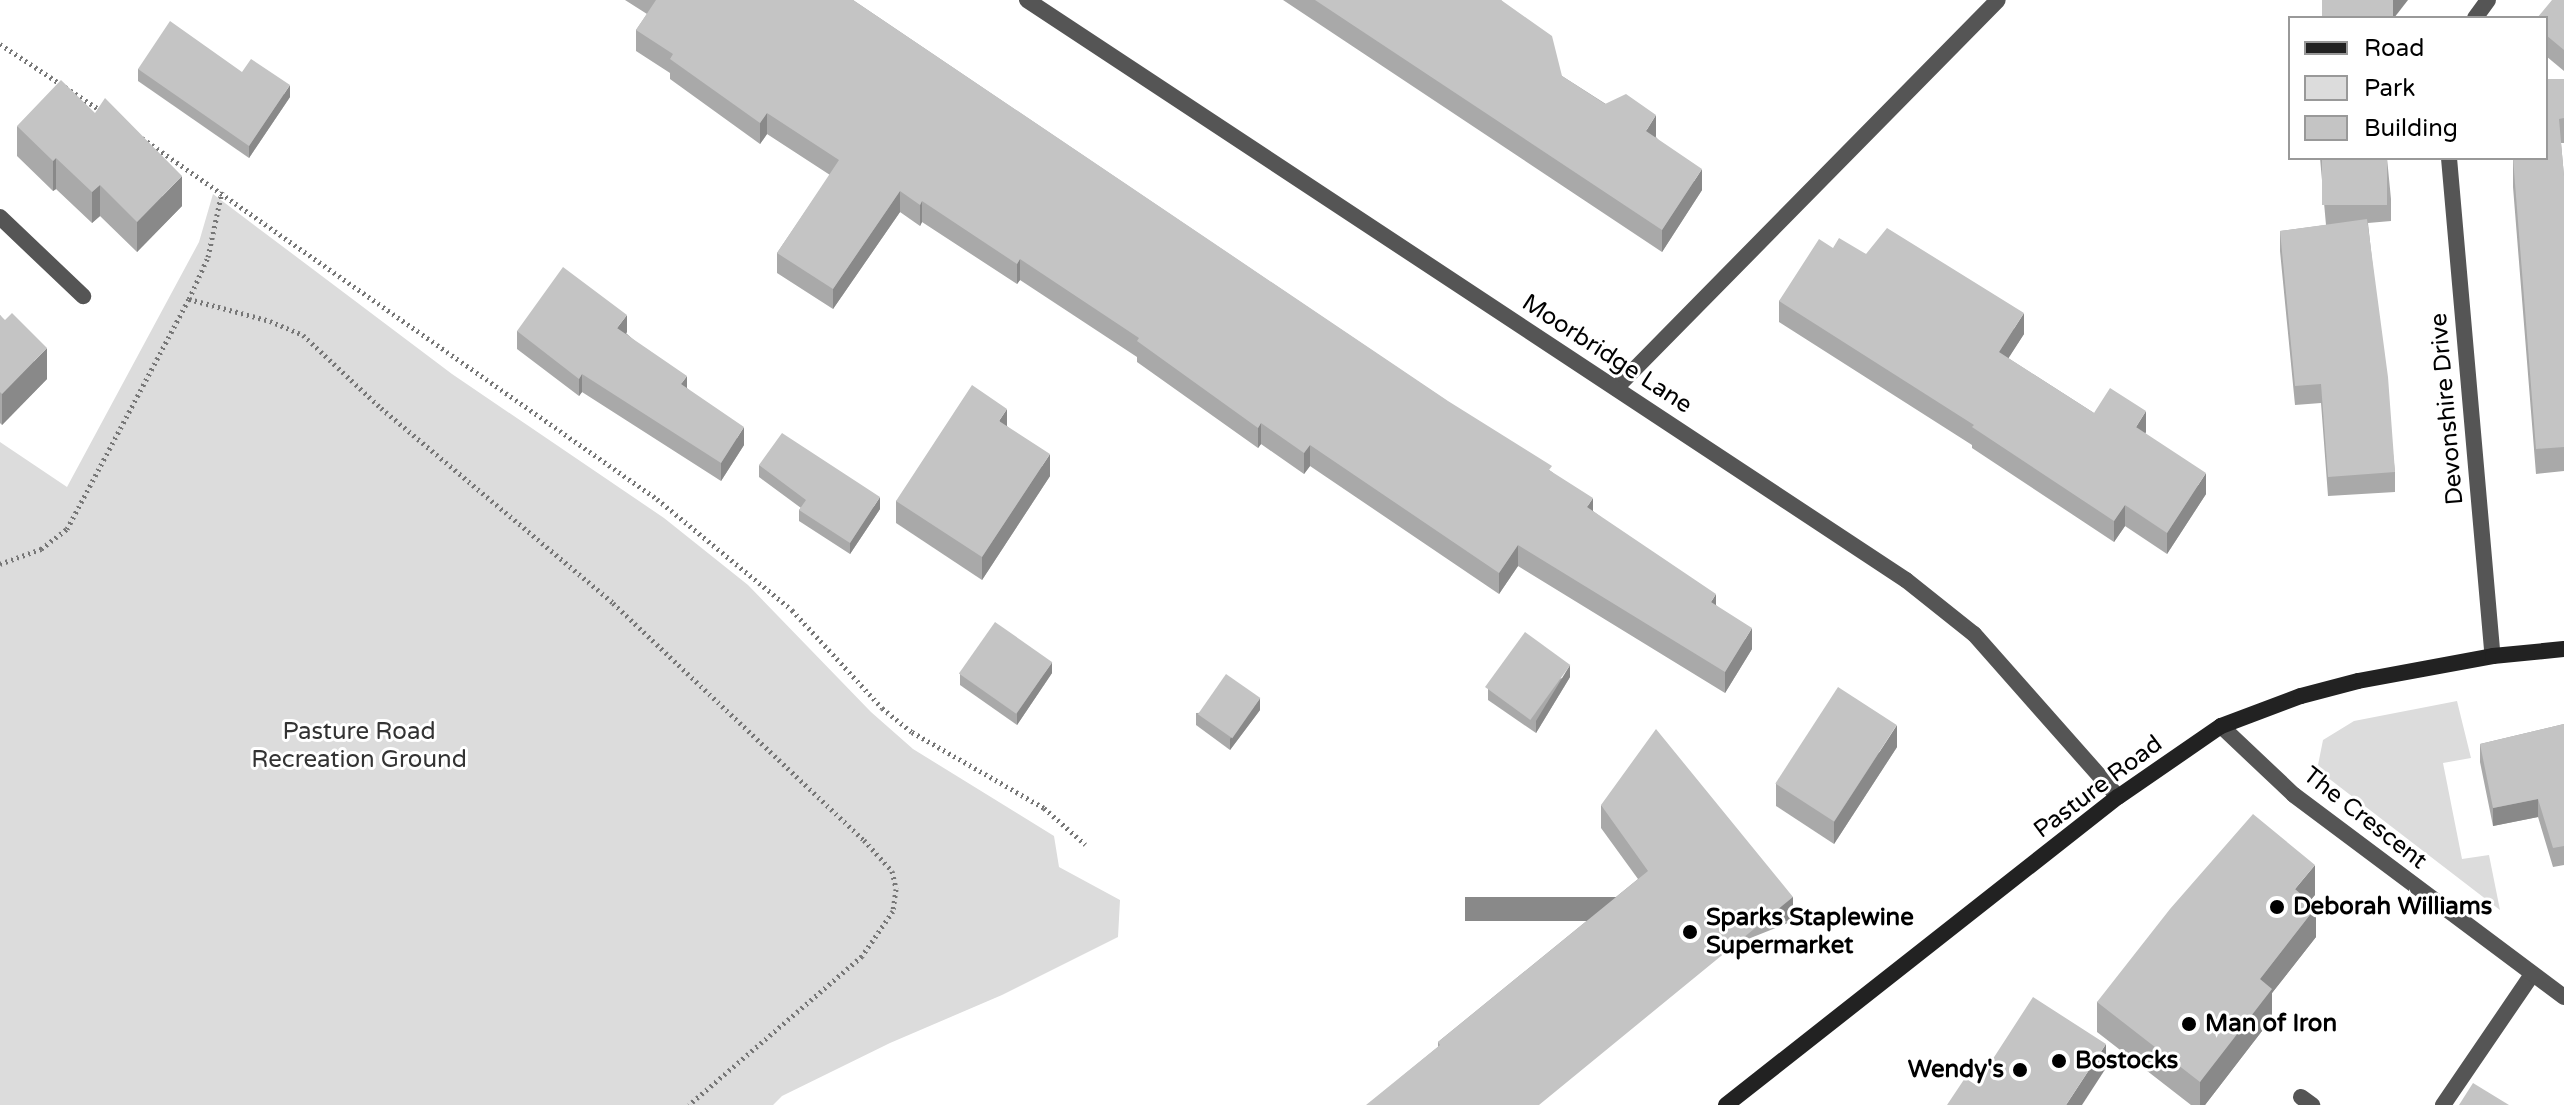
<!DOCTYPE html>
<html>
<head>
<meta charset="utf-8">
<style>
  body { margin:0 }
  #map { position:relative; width:2564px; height:1105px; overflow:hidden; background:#fff; font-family:"Varela Round",sans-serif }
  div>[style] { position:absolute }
  .green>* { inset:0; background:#dcdcdc }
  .path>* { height:5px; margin-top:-2.5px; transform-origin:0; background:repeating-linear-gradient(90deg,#777 0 2px,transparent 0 6px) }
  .service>* { height:16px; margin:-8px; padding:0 8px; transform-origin:8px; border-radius:8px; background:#555 }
  .minor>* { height:16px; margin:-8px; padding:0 8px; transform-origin:8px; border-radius:8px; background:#555 }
  .tertiary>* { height:16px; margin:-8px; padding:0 8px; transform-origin:8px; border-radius:8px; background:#555 }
  .secondary>* { height:16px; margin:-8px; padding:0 8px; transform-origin:8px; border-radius:8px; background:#222 }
  .wall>* { inset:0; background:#a9a9a9 }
  .shaded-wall>* { inset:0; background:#898989; transform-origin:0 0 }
  .building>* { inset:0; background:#c4c4c4; transform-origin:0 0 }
  .dots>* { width:22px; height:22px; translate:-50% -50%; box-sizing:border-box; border:4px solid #fff; border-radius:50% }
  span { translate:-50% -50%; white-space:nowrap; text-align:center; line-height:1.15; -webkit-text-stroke:6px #fff; paint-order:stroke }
  .street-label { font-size:24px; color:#000 }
  .park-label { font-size:24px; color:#333 }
  .poi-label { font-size:24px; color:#000; font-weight:700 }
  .left { translate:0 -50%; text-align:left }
  .right { translate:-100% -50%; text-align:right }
  .legend { position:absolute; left:2288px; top:16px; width:260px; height:144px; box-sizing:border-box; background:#fff; border:2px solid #999; margin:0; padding:10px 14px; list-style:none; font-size:24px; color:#000 }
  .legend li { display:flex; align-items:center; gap:16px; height:40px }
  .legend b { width:40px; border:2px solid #999 }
</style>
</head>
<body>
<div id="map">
  <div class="green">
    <i style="clip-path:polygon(213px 194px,452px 374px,664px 518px,748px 585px,871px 712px,913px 749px,1054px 836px,1059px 867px,1120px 900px,1118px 937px,1002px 995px,890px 1043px,782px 1096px,773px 1105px,0 1105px,0 442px,67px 487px,199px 242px)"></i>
    <i style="clip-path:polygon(2457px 701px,2471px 758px,2443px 763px,2462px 859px,2489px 855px,2500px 910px,2323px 774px,2318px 765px,2323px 740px,2354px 721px)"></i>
  </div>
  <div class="path">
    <i style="left:0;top:44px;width:120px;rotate:33.4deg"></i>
    <i style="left:142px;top:138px;width:629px;rotate:35.03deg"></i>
    <i style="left:657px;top:499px;width:175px;rotate:39.4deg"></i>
    <i style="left:792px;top:610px;width:133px;rotate:47.4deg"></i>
    <i style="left:882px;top:708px;width:38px;rotate:39deg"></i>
    <i style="left:912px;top:732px;width:152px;rotate:29.9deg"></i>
    <i style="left:1044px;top:808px;width:55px;rotate:41.3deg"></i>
    <i style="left:189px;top:299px;width:84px;rotate:15.2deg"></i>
    <i style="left:270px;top:321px;width:36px;rotate:23deg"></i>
    <i style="left:303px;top:335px;width:107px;rotate:43.1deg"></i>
    <i style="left:381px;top:408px;width:303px;rotate:40deg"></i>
    <i style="left:613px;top:603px;width:345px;rotate:43.4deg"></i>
    <i style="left:864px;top:840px;width:42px;rotate:47.9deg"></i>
    <i style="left:892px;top:871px;width:18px;rotate:77deg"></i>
    <i style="left:896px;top:889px;width:22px;rotate:98deg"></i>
    <i style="left:893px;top:911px;width:55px;rotate:124.6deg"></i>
    <i style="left:862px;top:956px;width:228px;rotate:139.3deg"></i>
    <i style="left:0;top:564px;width:44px;rotate:-20.1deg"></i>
    <i style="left:41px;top:549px;width:33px;rotate:-38deg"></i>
    <i style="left:67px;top:529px;width:260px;rotate:-62.1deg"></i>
    <i style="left:189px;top:299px;width:46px;rotate:-65.7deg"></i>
    <i style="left:208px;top:257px;width:67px;rotate:-78deg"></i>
  </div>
  <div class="service">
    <i style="left:0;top:217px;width:115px;rotate:43.6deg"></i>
    <i style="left:1616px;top:388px;width:544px;rotate:-45.45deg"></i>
    <i style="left:2301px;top:1097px;width:14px;rotate:36deg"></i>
    <i style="left:2443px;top:1105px;width:156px;rotate:-55.7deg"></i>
  </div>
  <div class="minor">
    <i style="left:2475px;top:18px;width:22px;rotate:-54deg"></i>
    <i style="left:2449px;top:158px;width:500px;rotate:85deg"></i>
    <i style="left:2221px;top:726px;width:100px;rotate:43.4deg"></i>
    <i style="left:2294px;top:795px;width:337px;rotate:36.8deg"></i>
  </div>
  <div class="tertiary">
    <i style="left:1027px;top:0;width:1053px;rotate:33.42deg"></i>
    <i style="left:1906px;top:580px;width:87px;rotate:38.5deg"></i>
    <i style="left:1974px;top:634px;width:217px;rotate:48.5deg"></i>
  </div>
  <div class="secondary">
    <i style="left:1726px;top:1105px;width:499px;rotate:-38.2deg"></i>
    <i style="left:2118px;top:797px;width:125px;rotate:-34.6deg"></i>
    <i style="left:2221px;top:726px;width:85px;rotate:-20.6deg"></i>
    <i style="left:2301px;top:696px;width:59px;rotate:-14.7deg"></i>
    <i style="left:2358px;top:681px;width:137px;rotate:-10.5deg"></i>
    <i style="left:2493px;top:656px;width:71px;rotate:-5.6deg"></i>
  </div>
  <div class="wall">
    <i style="clip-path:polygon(625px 0,853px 0,1552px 472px,1593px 511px,1716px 605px,1752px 649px,1725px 693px,1518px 566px,1499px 594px,1310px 466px,1304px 474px,1261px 444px,1258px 448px,1137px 362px,1137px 357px,1020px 280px,1017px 284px,922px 222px,920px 226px,900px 212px,833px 309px,777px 273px,777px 253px,830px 175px,767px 134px,760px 144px,670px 79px,670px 73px,636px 51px,636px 30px,647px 14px)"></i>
    <i style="clip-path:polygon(1283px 0,1501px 0,1562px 76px,1656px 136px,1656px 137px,1702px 190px,1662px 252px)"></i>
    <i style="clip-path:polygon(2564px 0,2564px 71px,2546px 56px,2546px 18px)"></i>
    <i style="clip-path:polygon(138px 69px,242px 72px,290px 97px,249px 158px,138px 81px)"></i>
    <i style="clip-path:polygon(2564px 79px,2564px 143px,2561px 143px,2564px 176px,2564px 471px,2536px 474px,2513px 187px,2513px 158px)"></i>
    <i style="clip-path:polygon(17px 126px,182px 206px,137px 252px,100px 216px,92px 223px,56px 189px,53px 191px,17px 156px)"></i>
    <i style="clip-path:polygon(2320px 158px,2387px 158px,2391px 199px,2391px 221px,2368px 223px,2395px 472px,2395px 492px,2328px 496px,2321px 403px,2295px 405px,2280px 251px,2280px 231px,2326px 225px)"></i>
    <i style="clip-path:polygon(1833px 248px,1866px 254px,2024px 334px,2008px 358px,2094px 413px,2146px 432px,2145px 433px,2206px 494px,2167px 554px,2125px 526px,2114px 542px,1972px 448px,1972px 445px,1779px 322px,1779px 301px)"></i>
    <i style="clip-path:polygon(0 315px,47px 379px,2px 425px,0 423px)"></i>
    <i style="clip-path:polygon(517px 331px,627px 332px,626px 333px,687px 388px,744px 445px,721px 481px,582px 392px,579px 396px,517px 349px)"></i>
    <i style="clip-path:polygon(1007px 426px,1050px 476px,982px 580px,896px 523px,896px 501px)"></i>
    <i style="clip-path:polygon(759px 465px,880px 509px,850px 554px,799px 521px,799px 510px,801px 508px,759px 477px)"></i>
    <i style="clip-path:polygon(1052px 673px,1017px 725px,960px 685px,960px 674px)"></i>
    <i style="clip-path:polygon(1570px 677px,1536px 733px,1488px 700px,1488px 689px)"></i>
    <i style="clip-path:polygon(1260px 710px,1230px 750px,1196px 725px,1196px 713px)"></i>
    <i style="clip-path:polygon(2564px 724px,2564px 865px,2553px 867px,2538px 817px,2493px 826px,2480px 762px,2480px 744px)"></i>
    <i style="clip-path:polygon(1897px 747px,1834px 844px,1776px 806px,1776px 784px)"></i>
    <i style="clip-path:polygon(1601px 805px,1793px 921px,1400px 1078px,1438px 1047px,1438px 1042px,1638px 879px,1601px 828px)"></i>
    <i style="clip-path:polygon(2315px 895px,2309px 901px,2316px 937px,2272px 993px,2272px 1018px,2205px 1105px,2191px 1105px,2097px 1032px,2097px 1002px)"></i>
  </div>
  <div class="shaded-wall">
    <i style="clip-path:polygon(2393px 0,2408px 0,2394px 18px,2391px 18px)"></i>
    <i style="clip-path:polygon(290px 85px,290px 97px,249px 158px,249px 146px)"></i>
    <i style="clip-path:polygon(767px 113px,767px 134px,760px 144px,760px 123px)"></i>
    <i style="clip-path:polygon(1656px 115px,1656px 136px,1646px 152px,1646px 131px)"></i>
    <i style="clip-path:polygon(56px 158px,56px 189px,53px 191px,53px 161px)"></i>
    <i style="clip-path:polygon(1702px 169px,1702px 190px,1662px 252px,1662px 230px)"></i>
    <i style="clip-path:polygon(182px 176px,182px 206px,137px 252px,137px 222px)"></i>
    <i style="clip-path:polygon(100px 185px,100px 216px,92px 223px,92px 192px)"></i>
    <i style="clip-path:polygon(900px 191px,900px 212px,833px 309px,833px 289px)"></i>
    <i style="clip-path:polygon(922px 201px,922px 222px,920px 226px,920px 205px)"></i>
    <i style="clip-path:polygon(1020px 259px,1020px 280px,1017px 284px,1017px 264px)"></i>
    <i style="clip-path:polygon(2024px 313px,2024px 334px,1999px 373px,1999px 352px)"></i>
    <i style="clip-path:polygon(627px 315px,627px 332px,617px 345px,617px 328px)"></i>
    <i style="clip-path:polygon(47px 348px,47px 379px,2px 425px,2px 394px)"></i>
    <i style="clip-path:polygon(582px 374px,582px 392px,579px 396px,579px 379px)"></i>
    <i style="clip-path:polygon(687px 376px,687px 393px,681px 384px)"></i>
    <i style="clip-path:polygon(1007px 409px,1007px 431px,999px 421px)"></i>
    <i style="clip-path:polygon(2146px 411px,2146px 432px,2136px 448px,2136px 427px)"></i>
    <i style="clip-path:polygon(1261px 423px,1261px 444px,1258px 448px,1258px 428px)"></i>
    <i style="clip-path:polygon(744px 427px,744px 445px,721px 481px,721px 463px)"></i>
    <i style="clip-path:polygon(1310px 445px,1310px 466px,1304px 474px,1304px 453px)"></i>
    <i style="clip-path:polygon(1050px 454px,1050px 476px,982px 580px,982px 557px)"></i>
    <i style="clip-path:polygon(2206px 473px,2206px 494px,2167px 554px,2167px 533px)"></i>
    <i style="clip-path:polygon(880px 497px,880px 509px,850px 554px,850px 543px)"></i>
    <i style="clip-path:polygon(1593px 498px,1593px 519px,1587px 507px)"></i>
    <i style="clip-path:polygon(2125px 505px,2125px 526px,2114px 542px,2114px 521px)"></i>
    <i style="clip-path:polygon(1518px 545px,1518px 566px,1499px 594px,1499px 573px)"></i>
    <i style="clip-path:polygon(1716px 594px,1716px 614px,1711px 602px)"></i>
    <i style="clip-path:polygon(1752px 628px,1752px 649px,1725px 693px,1725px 672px)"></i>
    <i style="clip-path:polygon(1052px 662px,1052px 673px,1017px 725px,1017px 713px)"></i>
    <i style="clip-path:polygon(1570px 665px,1570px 677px,1536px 733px,1536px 721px)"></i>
    <i style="clip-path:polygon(1260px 698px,1260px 710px,1230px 750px,1230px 739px)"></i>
    <i style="clip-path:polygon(1897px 725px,1897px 747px,1834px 844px,1834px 822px)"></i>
    <i style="clip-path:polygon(2538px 799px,2538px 817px,2493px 826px,2493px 808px)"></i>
    <i style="clip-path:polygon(2315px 865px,2315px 895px,2295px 919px,2295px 889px)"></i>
    <i style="left:1793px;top:897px;width:24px;height:328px;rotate:90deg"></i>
    <i style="clip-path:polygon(2316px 907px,2316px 937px,2272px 993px,2272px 1018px,2205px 1105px,2200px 1105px,2200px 1082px,2260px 979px)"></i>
    <i style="clip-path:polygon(2106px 1044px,2106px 1068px,2082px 1105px,2066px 1105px)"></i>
  </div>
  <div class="building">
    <i style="clip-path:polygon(656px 0,853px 0,1448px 401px,1552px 466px,1549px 470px,1593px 498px,1587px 507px,1716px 594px,1711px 602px,1752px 628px,1725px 672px,1518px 545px,1499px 573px,1310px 445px,1304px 453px,1261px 423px,1258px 428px,1137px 341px,1139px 338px,1020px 259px,1017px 264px,922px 201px,920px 205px,900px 191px,833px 289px,777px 253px,839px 160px,767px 113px,760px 123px,670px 59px,673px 54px,636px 30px)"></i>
    <i style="clip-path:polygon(1315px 0,1501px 0,1552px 36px,1562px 76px,1605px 104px,1626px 94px,1656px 115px,1646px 131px,1702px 169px,1662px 230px)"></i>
    <i style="left:2322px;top:0;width:71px;height:18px"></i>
    <i style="clip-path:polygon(2552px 0,2564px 0,2564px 50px,2546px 35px,2546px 18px,2537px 18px)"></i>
    <i style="clip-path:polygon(170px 21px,242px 72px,251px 59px,290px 85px,249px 146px,138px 69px)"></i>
    <i style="clip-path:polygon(2546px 79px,2564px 79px,2564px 118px,2559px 119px,2564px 176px,2564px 447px,2536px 449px,2513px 158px,2546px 158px)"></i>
    <i style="clip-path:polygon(61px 80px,95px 113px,105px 98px,182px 176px,137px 222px,100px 185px,92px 192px,56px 158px,53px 161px,17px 126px)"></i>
    <i style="left:2322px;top:158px;width:65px;height:47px"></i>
    <i style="clip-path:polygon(2367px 219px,2388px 377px,2395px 472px,2328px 477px,2321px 384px,2295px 386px,2280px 231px)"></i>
    <i style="clip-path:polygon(1887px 228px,2024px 313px,1999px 352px,2094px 413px,2110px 388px,2146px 411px,2136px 427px,2206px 473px,2167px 533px,2125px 505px,2114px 521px,1972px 427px,1974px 425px,1779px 301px,1819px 239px,1833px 248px,1839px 238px,1866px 254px)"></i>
    <i style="clip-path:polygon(563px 267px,627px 315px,617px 328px,687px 376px,681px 384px,744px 427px,721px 463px,582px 374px,579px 379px,517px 331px)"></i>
    <i style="clip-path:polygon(12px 313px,47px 348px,2px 394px,0 392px,0 315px,5px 320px)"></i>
    <i style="clip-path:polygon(972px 385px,1007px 409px,999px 421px,1050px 454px,982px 557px,896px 501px)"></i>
    <i style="clip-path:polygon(782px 433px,880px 497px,850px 543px,799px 510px,806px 500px,759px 465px)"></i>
    <i style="left:995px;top:622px;width:70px;height:63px;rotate:35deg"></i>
    <i style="left:1525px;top:632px;width:56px;height:68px;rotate:36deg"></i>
    <i style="left:1226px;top:674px;width:42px;height:49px;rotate:35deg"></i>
    <i style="left:1838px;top:687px;width:70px;height:115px;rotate:33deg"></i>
    <i style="clip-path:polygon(2564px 724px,2564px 846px,2553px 848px,2538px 799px,2493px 808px,2480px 744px)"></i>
    <i style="clip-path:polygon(1656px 729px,1793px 897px,1539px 1105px,1366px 1105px,1440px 1045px,1438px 1042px,1648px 871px,1601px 805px)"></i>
    <i style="clip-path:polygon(2253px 814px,2315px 865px,2295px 889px,2316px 907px,2260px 979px,2272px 989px,2200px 1082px,2097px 1002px,2170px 909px)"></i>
    <i style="clip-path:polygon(2033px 997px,2106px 1044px,2066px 1105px,1947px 1105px,1965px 1078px,1976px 1085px)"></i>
    <i style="clip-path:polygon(2473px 1083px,2509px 1105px,2459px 1105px)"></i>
  </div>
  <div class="dots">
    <i style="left:2277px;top:907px;background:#000"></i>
    <i style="left:1690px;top:932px;background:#000"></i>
    <i style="left:2189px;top:1024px;background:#000"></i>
    <i style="left:2059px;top:1061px;background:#000"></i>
    <i style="left:2020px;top:1070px;background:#000"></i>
  </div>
  <div class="street-label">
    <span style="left:1607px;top:354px;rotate:33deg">Moorbridge Lane</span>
    <span style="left:2447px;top:409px;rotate:-95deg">Devonshire Drive</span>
    <span style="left:2098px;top:787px;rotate:-37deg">Pasture Road</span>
    <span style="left:2365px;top:818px;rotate:38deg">The Crescent</span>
  </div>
  <div class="park-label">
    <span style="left:359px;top:746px">Pasture Road<br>Recreation Ground</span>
  </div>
  <div class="poi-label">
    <span class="left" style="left:2293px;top:907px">Deborah Williams</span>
    <span class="left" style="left:1706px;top:932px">Sparks Staplewine<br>Supermarket</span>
    <span class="left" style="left:2205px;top:1024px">Man of Iron</span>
    <span class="left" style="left:2075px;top:1061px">Bostocks</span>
    <span class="right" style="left:2004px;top:1070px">Wendy's</span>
  </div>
  <ul class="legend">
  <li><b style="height:10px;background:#222"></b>Road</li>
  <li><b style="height:22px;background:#dcdcdc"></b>Park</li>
  <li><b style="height:22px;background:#c4c4c4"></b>Building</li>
  </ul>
</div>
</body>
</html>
